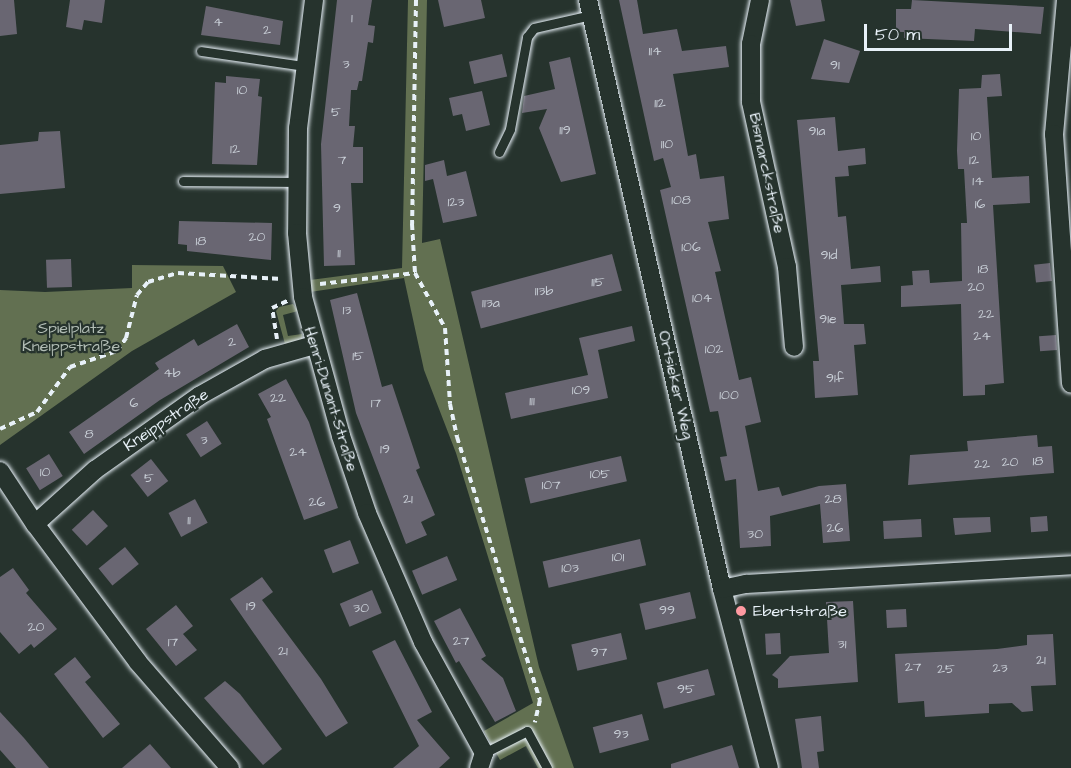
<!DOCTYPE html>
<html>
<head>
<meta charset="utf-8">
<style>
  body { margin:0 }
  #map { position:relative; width:1071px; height:768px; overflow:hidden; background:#26332d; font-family:"Architects Daughter",sans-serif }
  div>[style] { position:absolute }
  .green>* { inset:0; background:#627051 }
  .building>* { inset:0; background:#696672; transform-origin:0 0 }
  .path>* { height:4px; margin-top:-2px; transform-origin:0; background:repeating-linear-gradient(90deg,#e8f1f8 0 6px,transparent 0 10.5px) }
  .roads { filter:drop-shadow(0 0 2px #e8f1f8) drop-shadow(0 0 2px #e8f1f8) }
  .lane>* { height:9px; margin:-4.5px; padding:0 4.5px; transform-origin:4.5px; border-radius:4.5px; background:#26332d }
  .street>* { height:18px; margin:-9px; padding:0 9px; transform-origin:9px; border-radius:9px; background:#26332d }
  .dots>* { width:16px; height:16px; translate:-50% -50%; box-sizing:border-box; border:3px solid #26332d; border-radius:50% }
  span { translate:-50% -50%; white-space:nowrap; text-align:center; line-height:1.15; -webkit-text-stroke:4.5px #26332d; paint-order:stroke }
  .number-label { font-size:14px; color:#c8ced6 }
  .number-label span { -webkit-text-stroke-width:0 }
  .street-label { font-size:16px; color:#e8f1f8 }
  .park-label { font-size:16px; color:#b2bdb5 }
  .poi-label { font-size:16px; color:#e8f1f8 }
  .left { translate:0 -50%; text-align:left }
  .scale { position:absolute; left:864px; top:24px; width:148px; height:27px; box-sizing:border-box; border:3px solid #e8f1f8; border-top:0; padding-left:8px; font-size:18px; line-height:21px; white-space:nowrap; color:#e8f1f8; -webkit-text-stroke:4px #26332d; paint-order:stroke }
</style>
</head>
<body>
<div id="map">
  <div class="green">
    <i style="clip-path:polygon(408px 0,427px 0,422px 243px,440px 239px,539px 667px,574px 768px,538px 768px,526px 746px,500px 760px,484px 731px,533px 703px,456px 453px,424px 370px,404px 278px,310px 292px,310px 280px,402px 268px)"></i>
    <i style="clip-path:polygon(132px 265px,223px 266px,236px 292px,132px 351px,0 445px,0 290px,45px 292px,132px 288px)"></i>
    <i style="clip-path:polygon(293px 304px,298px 311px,283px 315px,288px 336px,302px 334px,302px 339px,285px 344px,276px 311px,279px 307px)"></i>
  </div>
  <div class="building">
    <i style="clip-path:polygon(0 0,14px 0,17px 34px,0 36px)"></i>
    <i style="clip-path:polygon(70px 0,105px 0,102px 23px,84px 20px,82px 30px,66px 27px)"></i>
    <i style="clip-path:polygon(337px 0,372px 0,368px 25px,375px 26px,373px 43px,368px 42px,362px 81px,359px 81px,357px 90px,351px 90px,349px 126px,355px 126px,353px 147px,363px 147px,363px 183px,351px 183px,355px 265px,324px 266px,321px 144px)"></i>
    <i style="clip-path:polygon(438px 0,481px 0,485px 18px,444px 27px)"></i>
    <i style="clip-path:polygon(619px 0,637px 0,643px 34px,677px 29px,682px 51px,726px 46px,729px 67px,673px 74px,688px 156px,696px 154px,700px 179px,724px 176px,729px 219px,708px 222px,721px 271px,715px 272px,739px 380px,751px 377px,761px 422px,745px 426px,758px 491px,779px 487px,782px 496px,819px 486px,846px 484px,850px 541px,823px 543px,820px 504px,770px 516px,771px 546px,740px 548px,736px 479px,725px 481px,720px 457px,727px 456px,718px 411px,710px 412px,660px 190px,671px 187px,663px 158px,654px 161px)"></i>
    <i style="clip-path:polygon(790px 0,821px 0,825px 21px,796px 26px)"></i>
    <i style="clip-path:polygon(912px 0,1044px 7px,1041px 34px,975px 29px,974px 41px,904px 38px,904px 32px,896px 32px,896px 9px,911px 9px)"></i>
    <i style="clip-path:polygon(206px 6px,283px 21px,280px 45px,201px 35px)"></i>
    <i style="clip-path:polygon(824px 39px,860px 51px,849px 83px,811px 79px)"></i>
    <i style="left:502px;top:54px;width:23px;height:34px;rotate:77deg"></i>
    <i style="clip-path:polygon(570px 57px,596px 174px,561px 182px,539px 128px,547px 109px,522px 113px,524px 96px,555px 89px,549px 62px)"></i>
    <i style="clip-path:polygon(1000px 74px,1002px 96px,987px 97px,992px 178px,1029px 176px,1030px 203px,993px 205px,1004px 383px,985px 385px,985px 395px,963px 396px,961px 304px,901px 307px,901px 286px,913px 285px,912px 271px,929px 270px,930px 283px,962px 281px,961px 223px,967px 223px,964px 169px,958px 169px,957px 151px,959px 89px,981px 88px,982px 75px)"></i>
    <i style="clip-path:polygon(226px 76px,260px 79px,258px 96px,262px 97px,257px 165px,212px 164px,215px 82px,226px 83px)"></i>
    <i style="clip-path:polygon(482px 91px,490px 125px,466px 131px,462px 114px,453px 116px,449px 98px)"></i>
    <i style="clip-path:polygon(835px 117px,838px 151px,865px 148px,866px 164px,848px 166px,849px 176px,835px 177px,838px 217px,846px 216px,851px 269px,880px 266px,881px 282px,841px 285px,844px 324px,864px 324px,866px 344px,854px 345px,858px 395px,815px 398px,813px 361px,819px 361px,797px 120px)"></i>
    <i style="clip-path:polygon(60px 131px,65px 188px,0 194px,0 145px,38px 141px,39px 132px)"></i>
    <i style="clip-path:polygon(444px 160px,447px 176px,466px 171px,477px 216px,443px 223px,433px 179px,425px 181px,425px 165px)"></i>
    <i style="clip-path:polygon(179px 221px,272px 223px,271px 260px,187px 251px,187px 245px,178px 244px)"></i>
    <i style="left:612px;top:254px;width:38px;height:146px;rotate:75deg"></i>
    <i style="left:71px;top:259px;width:28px;height:25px;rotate:88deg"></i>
    <i style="left:1050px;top:263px;width:18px;height:16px;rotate:84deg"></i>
    <i style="clip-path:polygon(357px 293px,382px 387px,392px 384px,420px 468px,416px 470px,435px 515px,421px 522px,427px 535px,406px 544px,356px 413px,330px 300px)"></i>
    <i style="clip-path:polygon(237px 324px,249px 347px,160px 400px,84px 454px,69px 432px,159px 369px,155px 363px,194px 339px,198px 346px)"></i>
    <i style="clip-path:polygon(632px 326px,635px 341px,598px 350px,608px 398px,511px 419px,505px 393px,588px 375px,579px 338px)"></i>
    <i style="left:1056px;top:335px;width:15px;height:17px;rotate:86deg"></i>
    <i style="clip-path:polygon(286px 379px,309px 422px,338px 508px,304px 520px,267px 419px,271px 417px,258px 394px)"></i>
    <i style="left:207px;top:421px;width:27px;height:25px;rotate:57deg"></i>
    <i style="clip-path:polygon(1037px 435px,1038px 447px,1052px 446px,1054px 473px,908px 485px,910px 455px,968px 451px,967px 441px)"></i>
    <i style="left:49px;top:454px;width:26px;height:27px;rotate:58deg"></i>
    <i style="left:621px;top:456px;width:26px;height:99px;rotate:77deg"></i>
    <i style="left:151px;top:459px;width:28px;height:26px;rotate:52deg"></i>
    <i style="left:195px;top:499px;width:27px;height:30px;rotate:62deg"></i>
    <i style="left:93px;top:510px;width:22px;height:29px;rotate:47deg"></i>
    <i style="left:1047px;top:516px;width:15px;height:17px;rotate:86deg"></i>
    <i style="clip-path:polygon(990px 517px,991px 532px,955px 535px,953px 518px)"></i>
    <i style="left:921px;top:519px;width:18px;height:38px;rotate:87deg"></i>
    <i style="left:640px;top:539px;width:27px;height:100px;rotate:77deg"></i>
    <i style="left:350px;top:540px;width:25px;height:28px;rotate:69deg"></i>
    <i style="left:125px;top:547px;width:22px;height:34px;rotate:51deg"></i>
    <i style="left:447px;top:556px;width:26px;height:38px;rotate:67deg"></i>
    <i style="clip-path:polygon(13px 568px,29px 590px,26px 593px,57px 629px,34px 648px,31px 644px,19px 654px,0 632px,0 577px)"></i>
    <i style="clip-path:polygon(262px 577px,273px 592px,262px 600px,321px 679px,348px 723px,326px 737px,230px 599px)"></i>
    <i style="left:372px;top:590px;width:25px;height:35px;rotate:67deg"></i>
    <i style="left:690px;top:592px;width:27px;height:52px;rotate:77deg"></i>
    <i style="clip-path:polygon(853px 601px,858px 682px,778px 688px,778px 679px,772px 675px,790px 656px,829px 653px,826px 602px)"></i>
    <i style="clip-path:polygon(176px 605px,193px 626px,183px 634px,197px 650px,176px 666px,146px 629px)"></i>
    <i style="clip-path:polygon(460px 608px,486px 656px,481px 659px,503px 678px,516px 711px,495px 722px,459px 661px,456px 663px,434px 621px)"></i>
    <i style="left:906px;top:609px;width:18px;height:20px;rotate:87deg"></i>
    <i style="left:621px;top:633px;width:27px;height:51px;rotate:77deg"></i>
    <i style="left:780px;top:633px;width:21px;height:15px;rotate:87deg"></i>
    <i style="clip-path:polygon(1053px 634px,1056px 685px,1031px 686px,1033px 711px,1022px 712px,1012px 703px,989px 704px,989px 713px,925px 717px,924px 701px,898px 703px,895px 654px,997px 649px,1027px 645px,1027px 635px)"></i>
    <i style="clip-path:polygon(395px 640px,432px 712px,417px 720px,450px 758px,439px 768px,393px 768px,419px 746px,372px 651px)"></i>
    <i style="clip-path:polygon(75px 657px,91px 677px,85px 682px,120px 724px,103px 738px,54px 674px)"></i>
    <i style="left:708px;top:669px;width:27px;height:53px;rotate:75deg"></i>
    <i style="clip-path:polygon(225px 681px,240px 694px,282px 749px,263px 765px,204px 698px)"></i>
    <i style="clip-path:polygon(0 712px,24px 738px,49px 768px,16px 768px,0 750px)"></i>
    <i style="left:642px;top:714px;width:27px;height:51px;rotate:75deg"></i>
    <i style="clip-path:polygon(821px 716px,824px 751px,817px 752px,819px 768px,802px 768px,795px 719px)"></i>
    <i style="clip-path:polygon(150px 744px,171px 768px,122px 768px)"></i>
    <i style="clip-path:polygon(732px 745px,739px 768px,671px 768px,671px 764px)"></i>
  </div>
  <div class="path">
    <i style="left:416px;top:0;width:224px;rotate:91deg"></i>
    <i style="left:412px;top:224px;width:49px;rotate:86.5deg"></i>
    <i style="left:415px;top:273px;width:63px;rotate:61.4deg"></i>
    <i style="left:445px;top:328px;width:76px;rotate:86.2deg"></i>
    <i style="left:450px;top:404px;width:34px;rotate:78deg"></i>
    <i style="left:457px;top:437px;width:276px;rotate:72.5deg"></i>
    <i style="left:540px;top:700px;width:23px;rotate:103deg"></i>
    <i style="left:320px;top:284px;width:96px;rotate:-6.6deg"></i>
    <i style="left:277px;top:339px;width:31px;rotate:-99deg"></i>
    <i style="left:272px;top:308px;width:17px;rotate:-25deg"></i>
    <i style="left:0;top:429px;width:41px;rotate:-24.7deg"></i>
    <i style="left:37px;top:412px;width:56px;rotate:-53.7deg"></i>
    <i style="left:70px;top:367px;width:50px;rotate:-18.8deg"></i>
    <i style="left:117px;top:351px;width:16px;rotate:-55deg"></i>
    <i style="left:126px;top:338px;width:44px;rotate:-75.7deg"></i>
    <i style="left:137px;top:295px;width:17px;rotate:-50deg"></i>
    <i style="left:148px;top:282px;width:31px;rotate:-17deg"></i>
    <i style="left:178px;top:273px;width:105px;rotate:3.3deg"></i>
  </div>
  <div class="roads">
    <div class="lane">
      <i style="left:201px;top:51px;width:104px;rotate:8.3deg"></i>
      <i style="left:499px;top:152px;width:25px;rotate:-64deg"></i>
      <i style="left:510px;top:129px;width:94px;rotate:-79.5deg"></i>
      <i style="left:527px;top:37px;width:11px;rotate:-52deg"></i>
      <i style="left:534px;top:28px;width:58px;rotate:-12.8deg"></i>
      <i style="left:183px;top:181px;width:113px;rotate:0.5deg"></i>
      <i style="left:484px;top:753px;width:48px;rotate:-27.1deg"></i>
      <i style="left:527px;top:731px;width:42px;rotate:61.6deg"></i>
    </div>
    <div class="street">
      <i style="left:314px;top:0;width:129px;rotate:97.1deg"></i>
      <i style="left:298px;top:128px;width:105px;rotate:90.5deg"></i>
      <i style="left:297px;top:233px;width:64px;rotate:84.6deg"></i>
      <i style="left:303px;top:297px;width:144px;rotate:74.7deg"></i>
      <i style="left:341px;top:436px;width:81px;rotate:71.3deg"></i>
      <i style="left:367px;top:513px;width:141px;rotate:66.5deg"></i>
      <i style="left:423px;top:642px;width:127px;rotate:61.2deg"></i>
      <i style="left:484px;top:753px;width:16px;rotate:108deg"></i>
      <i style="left:588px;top:0;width:604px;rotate:77.18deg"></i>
      <i style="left:722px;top:589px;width:185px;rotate:75.3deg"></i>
      <i style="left:760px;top:0;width:45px;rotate:101.6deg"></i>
      <i style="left:751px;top:44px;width:58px;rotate:90deg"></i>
      <i style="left:751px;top:102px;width:169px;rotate:77.7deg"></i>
      <i style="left:787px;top:267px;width:80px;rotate:85deg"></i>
      <i style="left:1066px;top:0;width:135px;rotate:95.1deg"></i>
      <i style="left:1054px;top:134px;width:250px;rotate:86.1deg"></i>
      <i style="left:0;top:471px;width:64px;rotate:56.6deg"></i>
      <i style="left:722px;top:589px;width:25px;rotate:-12deg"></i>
      <i style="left:746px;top:584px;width:326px;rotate:-3.3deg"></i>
      <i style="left:230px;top:768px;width:140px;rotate:-131deg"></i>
      <i style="left:138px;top:662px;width:172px;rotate:-126.7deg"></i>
      <i style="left:35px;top:524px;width:81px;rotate:-42deg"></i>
      <i style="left:95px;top:470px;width:128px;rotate:-35.4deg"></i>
      <i style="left:199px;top:396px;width:76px;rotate:-29.3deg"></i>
      <i style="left:265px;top:359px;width:51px;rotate:-15.9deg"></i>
    </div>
  </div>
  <div class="dots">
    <i style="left:741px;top:611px;background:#ff9aa2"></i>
  </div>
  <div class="number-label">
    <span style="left:352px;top:18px">1</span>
    <span style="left:218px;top:22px">4</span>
    <span style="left:267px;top:30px">2</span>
    <span style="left:655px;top:51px">114</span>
    <span style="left:346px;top:64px">3</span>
    <span style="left:835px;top:65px">91</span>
    <span style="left:242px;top:90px">10</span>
    <span style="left:660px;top:103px">112</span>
    <span style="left:336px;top:112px">5</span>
    <span style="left:565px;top:130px">119</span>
    <span style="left:817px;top:131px">91a</span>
    <span style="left:976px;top:136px">10</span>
    <span style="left:667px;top:144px">110</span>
    <span style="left:235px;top:149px">12</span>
    <span style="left:342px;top:160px">7</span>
    <span style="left:974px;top:160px">12</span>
    <span style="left:978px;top:181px">14</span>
    <span style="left:681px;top:200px">108</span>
    <span style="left:456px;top:202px">123</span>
    <span style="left:980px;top:204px">16</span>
    <span style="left:337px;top:208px">9</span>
    <span style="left:257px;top:237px">20</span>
    <span style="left:201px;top:241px">18</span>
    <span style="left:691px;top:247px">106</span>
    <span style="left:339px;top:253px">11</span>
    <span style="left:829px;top:255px">91d</span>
    <span style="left:983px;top:269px">18</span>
    <span style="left:598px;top:282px">115</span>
    <span style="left:976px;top:287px">20</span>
    <span style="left:544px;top:291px">113b</span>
    <span style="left:702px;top:298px">104</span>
    <span style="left:491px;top:303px">113a</span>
    <span style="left:347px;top:310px">13</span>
    <span style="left:986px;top:314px">22</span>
    <span style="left:828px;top:319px">91e</span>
    <span style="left:982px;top:336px">24</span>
    <span style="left:232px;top:342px">2</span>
    <span style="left:714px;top:349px">102</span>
    <span style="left:358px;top:356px">15</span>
    <span style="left:172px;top:373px">4b</span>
    <span style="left:835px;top:378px">91f</span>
    <span style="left:581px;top:390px">109</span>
    <span style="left:729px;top:395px">100</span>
    <span style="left:278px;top:398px">22</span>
    <span style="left:532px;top:401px">111</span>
    <span style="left:134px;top:403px">6</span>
    <span style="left:376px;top:403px">17</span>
    <span style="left:89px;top:434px">8</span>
    <span style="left:204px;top:440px">3</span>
    <span style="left:385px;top:449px">19</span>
    <span style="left:298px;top:452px">24</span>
    <span style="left:1038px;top:461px">18</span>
    <span style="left:1010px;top:462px">20</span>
    <span style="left:982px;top:464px">22</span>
    <span style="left:45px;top:472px">10</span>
    <span style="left:600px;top:474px">105</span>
    <span style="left:149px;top:478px">5</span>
    <span style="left:551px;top:485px">107</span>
    <span style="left:408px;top:499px">21</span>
    <span style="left:833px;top:499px">28</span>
    <span style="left:317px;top:502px">26</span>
    <span style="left:189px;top:520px">11</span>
    <span style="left:835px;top:528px">26</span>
    <span style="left:755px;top:534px">30</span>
    <span style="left:618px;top:557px">101</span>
    <span style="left:570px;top:568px">103</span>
    <span style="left:251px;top:606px">19</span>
    <span style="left:361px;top:608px">30</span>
    <span style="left:667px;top:610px">99</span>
    <span style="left:36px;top:627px">20</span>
    <span style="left:461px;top:641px">27</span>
    <span style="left:173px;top:642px">17</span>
    <span style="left:842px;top:644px">31</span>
    <span style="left:283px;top:651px">21</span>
    <span style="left:599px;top:652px">97</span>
    <span style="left:1041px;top:660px">21</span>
    <span style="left:913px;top:667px">27</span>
    <span style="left:1000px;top:668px">23</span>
    <span style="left:946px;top:669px">25</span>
    <span style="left:686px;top:689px">95</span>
    <span style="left:621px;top:734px">93</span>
  </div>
  <div class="street-label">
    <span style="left:767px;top:173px;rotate:78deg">Bismarckstraße</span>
    <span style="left:676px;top:385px;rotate:77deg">Ortsieker Weg</span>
    <span style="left:331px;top:399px;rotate:73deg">Henri-Dunant-Straße</span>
    <span style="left:166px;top:420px;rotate:-34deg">Kneippstraße</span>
  </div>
  <div class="park-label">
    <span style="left:71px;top:337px">Spielplatz<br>Kneippstraße</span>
  </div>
  <div class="poi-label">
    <span class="left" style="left:753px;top:611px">Ebertstraße</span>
  </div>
  <div class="scale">50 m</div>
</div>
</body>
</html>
